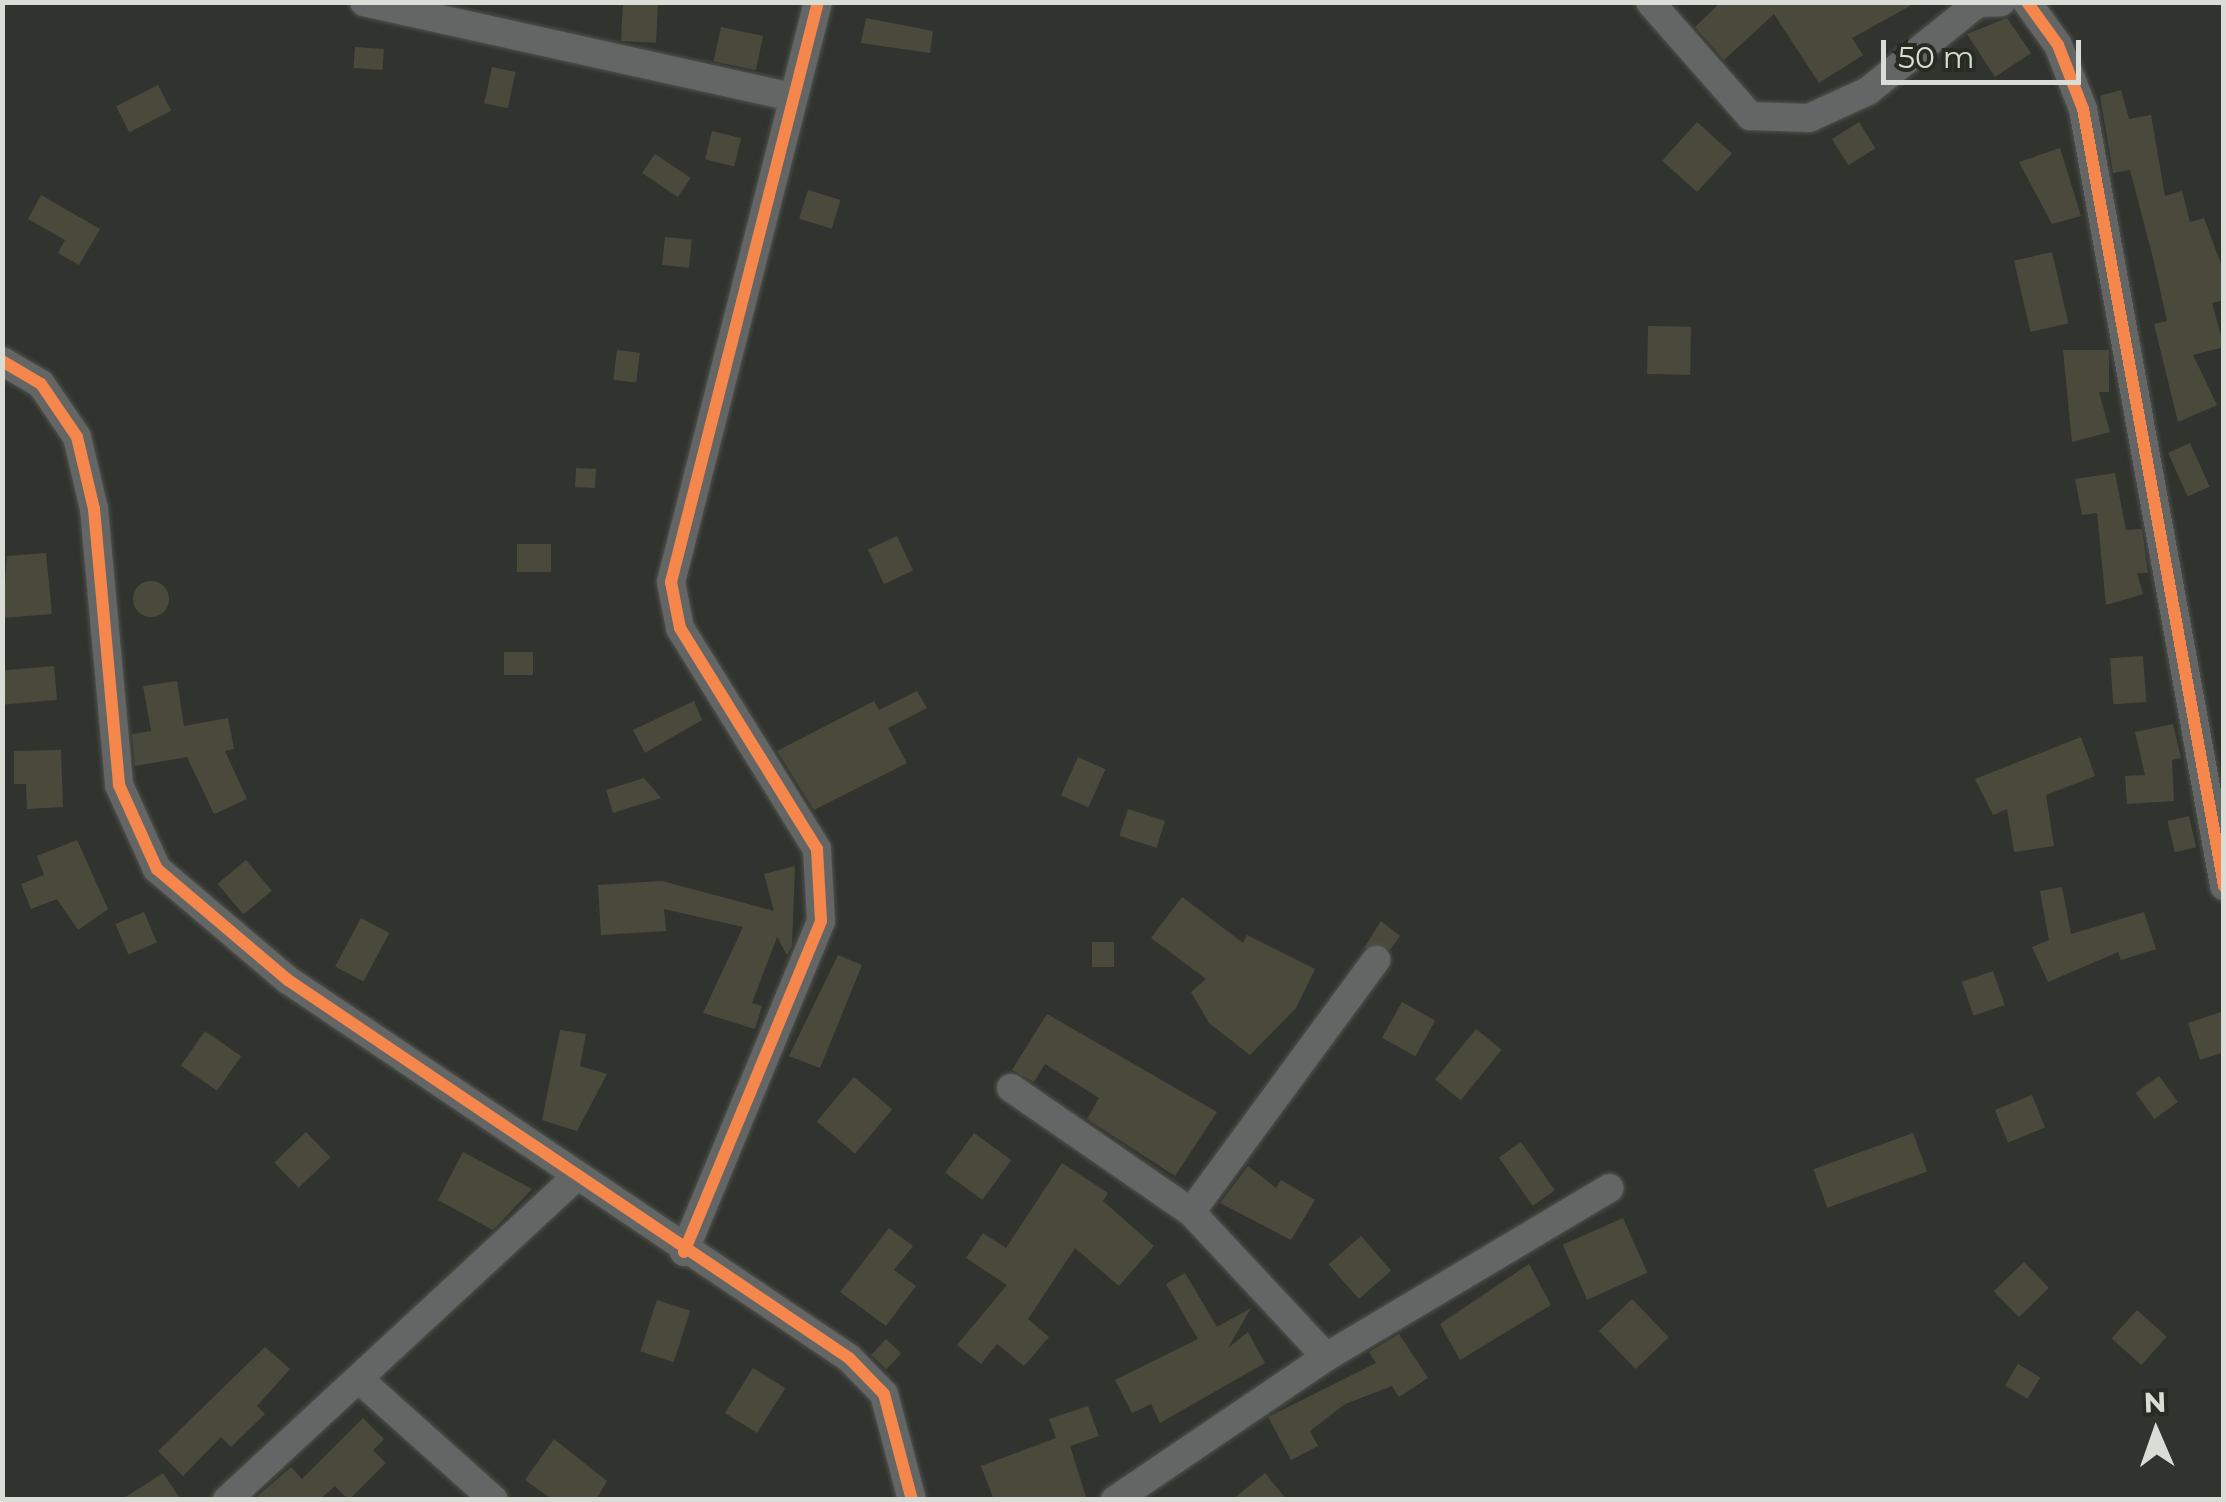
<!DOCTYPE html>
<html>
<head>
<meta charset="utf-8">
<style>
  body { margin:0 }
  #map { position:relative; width:2226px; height:1502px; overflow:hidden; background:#31342e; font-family:Montserrat,sans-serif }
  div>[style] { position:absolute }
  .building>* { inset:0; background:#4a4a3c; transform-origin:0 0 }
  .round { border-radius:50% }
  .roads { filter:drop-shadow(0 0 2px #4f524d) drop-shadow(0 0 2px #4f524d) }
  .minor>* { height:28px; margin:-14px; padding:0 14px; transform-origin:14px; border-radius:14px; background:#636664 }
  .cycleway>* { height:12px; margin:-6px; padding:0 6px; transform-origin:6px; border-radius:6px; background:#f5874c }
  span { translate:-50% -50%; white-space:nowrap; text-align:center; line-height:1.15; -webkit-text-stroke:8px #262c22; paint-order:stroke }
  .frame { position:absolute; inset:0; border:5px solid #d9ddd6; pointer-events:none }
  .north { position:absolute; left:2106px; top:1382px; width:100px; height:100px; -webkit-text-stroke:8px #262c22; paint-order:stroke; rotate:358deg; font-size:28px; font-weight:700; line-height:40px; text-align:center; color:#d9ddd6 }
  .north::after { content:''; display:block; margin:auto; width:35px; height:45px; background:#d9ddd6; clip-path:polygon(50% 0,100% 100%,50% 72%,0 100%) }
  .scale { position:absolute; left:1881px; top:40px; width:200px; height:45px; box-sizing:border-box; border:5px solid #d9ddd6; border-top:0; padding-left:12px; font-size:30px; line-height:35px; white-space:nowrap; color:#d9ddd6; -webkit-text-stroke:8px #262c22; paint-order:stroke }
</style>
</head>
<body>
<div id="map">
  <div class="building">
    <i style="clip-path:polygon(1721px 2px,1917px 2px,1852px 38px,1863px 55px,1819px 83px,1774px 14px,1724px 60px,1695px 27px)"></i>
    <i style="left:623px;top:3px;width:35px;height:38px;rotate:3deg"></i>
    <i style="clip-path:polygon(866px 18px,933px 31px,930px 53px,861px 43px)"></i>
    <i style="clip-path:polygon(2007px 18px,2031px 53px,1995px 77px,1967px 34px)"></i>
    <i style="left:721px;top:27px;width:43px;height:35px;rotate:12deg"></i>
    <i style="left:355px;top:47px;width:29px;height:21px;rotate:4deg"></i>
    <i style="left:492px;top:67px;width:24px;height:37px;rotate:12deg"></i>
    <i style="left:158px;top:85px;width:29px;height:47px;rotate:63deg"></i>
    <i style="clip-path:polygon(2121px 90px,2129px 119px,2151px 115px,2165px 196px,2182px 191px,2190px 222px,2204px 218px,2224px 272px,2224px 300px,2212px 303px,2224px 347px,2193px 355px,2217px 405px,2178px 422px,2154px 324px,2167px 321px,2153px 258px,2130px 170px,2113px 173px,2100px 96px)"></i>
    <i style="left:1697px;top:122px;width:47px;height:52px;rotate:42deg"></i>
    <i style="left:1859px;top:122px;width:31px;height:32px;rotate:58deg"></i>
    <i style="left:712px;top:131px;width:30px;height:29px;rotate:14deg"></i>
    <i style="clip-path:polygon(2060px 148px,2081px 216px,2052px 224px,2019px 162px)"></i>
    <i style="left:655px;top:154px;width:43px;height:23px;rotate:34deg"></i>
    <i style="left:808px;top:190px;width:34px;height:30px;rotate:17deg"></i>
    <i style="clip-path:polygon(41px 195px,100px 229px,79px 265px,58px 253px,65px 240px,28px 219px)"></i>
    <i style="left:665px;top:237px;width:27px;height:28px;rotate:6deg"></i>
    <i style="left:2052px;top:252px;width:73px;height:39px;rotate:77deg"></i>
    <i style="left:1648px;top:326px;width:43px;height:48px;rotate:1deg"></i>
    <i style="left:617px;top:350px;width:23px;height:30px;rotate:7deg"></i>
    <i style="clip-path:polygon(2063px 350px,2109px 350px,2109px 392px,2099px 392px,2110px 432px,2072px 442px)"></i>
    <i style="left:2190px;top:443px;width:48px;height:24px;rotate:66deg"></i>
    <i style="left:576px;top:468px;width:20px;height:19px;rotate:3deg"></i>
    <i style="clip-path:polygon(2115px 473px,2126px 530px,2142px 529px,2148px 573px,2137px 573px,2143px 594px,2106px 605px,2097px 513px,2082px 515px,2075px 479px)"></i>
    <i style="left:897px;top:536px;width:38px;height:32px;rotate:65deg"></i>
    <i style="left:517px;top:544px;width:34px;height:28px"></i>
    <i style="clip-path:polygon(46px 553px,52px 614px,2px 618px,7px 556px)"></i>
    <i class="round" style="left:133px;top:581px;width:36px;height:36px"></i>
    <i style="left:504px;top:652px;width:29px;height:23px"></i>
    <i style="left:2143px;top:656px;width:46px;height:33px;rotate:86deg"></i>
    <i style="left:54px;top:666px;width:34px;height:52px;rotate:85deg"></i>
    <i style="clip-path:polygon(177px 681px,184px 726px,228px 718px,234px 749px,225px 751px,247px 799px,214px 814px,187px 757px,135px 766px,132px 734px,151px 731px,143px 686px)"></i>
    <i style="clip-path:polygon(917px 691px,927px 708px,888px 728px,907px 763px,814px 810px,777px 751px,874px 701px,879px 710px)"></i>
    <i style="clip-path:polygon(694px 701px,702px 720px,645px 753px,633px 730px)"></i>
    <i style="clip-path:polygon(2173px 724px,2181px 758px,2172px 760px,2174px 801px,2127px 804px,2125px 776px,2145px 775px,2135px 732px)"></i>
    <i style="clip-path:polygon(2081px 737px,2095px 776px,2046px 795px,2054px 846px,2014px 852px,2007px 809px,1993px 815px,1975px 779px)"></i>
    <i style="clip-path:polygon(61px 750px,63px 807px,27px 809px,26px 784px,14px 784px,14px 751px)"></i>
    <i style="left:1078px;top:757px;width:30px;height:42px;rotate:24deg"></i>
    <i style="clip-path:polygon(644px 778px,661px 798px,613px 813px,606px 790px)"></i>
    <i style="left:1128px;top:809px;width:39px;height:28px;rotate:18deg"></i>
    <i style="left:2189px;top:816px;width:32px;height:22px;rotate:77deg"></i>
    <i style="clip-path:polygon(77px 840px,108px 909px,78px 930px,57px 899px,31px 909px,21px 884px,44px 875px,37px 856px)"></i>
    <i style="left:246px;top:860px;width:40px;height:37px;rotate:50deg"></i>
    <i style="clip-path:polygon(795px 866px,792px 946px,787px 955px,777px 937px,752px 1003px,762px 1006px,755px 1029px,703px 1013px,743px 927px,664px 909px,666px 931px,601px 935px,598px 885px,662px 881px,774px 911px,764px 874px)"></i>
    <i style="clip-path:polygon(2062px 887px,2071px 934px,2144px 912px,2156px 949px,2121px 960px,2118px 952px,2048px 982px,2032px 947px,2049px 940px,2040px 891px)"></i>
    <i style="clip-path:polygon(1182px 897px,1243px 943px,1247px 935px,1315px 969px,1296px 1008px,1250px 1055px,1209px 1023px,1191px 992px,1206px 979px,1151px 938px)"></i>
    <i style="left:144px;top:912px;width:33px;height:31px;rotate:67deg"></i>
    <i style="left:361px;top:918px;width:32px;height:55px;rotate:28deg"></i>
    <i style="clip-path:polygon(1381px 921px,1400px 936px,1390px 950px,1364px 948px)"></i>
    <i style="left:1092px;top:942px;width:22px;height:25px"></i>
    <i style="clip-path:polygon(838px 955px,862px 965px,820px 1068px,789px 1056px)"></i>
    <i style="left:1993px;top:971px;width:36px;height:33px;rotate:71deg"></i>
    <i style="left:1402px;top:1002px;width:38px;height:41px;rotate:29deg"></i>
    <i style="clip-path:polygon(2224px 1011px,2224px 1052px,2200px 1060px,2188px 1023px)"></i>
    <i style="clip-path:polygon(1047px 1014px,1217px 1112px,1175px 1176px,1087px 1119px,1099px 1098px,1045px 1064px,1034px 1082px,1012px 1070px)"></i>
    <i style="left:1476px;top:1029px;width:33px;height:65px;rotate:39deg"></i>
    <i style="clip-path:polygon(560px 1030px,586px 1034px,580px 1066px,607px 1074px,577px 1131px,542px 1120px)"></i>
    <i style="left:205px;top:1031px;width:44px;height:42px;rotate:35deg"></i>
    <i style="left:2159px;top:1076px;width:32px;height:29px;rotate:54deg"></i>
    <i style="left:854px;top:1077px;width:50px;height:58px;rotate:40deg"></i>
    <i style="left:2032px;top:1095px;width:35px;height:40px;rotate:68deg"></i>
    <i style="left:306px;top:1132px;width:35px;height:44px;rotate:46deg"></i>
    <i style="left:974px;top:1133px;width:46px;height:49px;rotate:36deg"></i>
    <i style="left:1913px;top:1133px;width:41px;height:106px;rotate:70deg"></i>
    <i style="left:1521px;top:1142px;width:59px;height:27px;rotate:55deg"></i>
    <i style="clip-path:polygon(463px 1152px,532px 1189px,493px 1230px,438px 1200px)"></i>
    <i style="clip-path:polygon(1062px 1163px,1108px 1193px,1103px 1201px,1154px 1246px,1119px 1286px,1075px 1248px,1028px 1319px,1049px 1337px,1024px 1366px,997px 1344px,981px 1364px,957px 1345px,1007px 1285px,966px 1258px,983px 1233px,1006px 1248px)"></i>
    <i style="clip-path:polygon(1248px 1166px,1276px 1188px,1281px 1180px,1315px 1200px,1291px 1240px,1220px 1203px)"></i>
    <i style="left:1623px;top:1218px;width:60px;height:66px;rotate:66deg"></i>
    <i style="clip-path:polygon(889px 1228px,913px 1246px,894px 1270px,916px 1286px,886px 1326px,840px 1292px)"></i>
    <i style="left:1361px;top:1236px;width:46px;height:43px;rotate:49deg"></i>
    <i style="left:2024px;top:1262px;width:36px;height:42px;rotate:46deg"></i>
    <i style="clip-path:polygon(1529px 1264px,1551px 1305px,1460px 1360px,1440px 1324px)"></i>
    <i style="clip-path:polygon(1185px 1273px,1217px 1327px,1251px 1308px,1228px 1348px,1248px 1332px,1265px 1363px,1160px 1423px,1151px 1404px,1132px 1413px,1115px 1380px,1198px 1339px,1166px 1284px)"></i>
    <i style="left:1632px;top:1299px;width:53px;height:46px;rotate:46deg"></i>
    <i style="left:657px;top:1300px;width:35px;height:54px;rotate:18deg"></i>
    <i style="left:2137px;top:1310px;width:40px;height:38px;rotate:42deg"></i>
    <i style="clip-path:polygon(1399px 1334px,1428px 1378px,1399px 1397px,1392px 1386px,1345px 1404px,1310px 1431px,1318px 1446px,1291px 1460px,1268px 1417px,1376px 1363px,1369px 1352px)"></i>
    <i style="left:886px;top:1339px;width:21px;height:22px;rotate:43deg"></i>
    <i style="clip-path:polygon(265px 1347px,290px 1369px,257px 1406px,265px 1414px,231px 1447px,221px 1437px,183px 1476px,158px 1451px)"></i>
    <i style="left:2018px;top:1364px;width:26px;height:25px;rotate:31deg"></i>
    <i style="left:753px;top:1368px;width:38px;height:53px;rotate:32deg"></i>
    <i style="clip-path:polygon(1088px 1406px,1099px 1436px,1070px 1446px,1087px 1500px,994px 1500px,981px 1466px,1056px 1438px,1049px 1419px)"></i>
    <i style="clip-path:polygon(363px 1418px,384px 1439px,373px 1450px,386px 1463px,349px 1500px,335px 1486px,319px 1500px,253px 1500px,291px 1467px,302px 1479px)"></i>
    <i style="clip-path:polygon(554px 1439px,607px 1481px,596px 1500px,553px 1500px,525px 1480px)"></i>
    <i style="clip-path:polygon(163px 1473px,181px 1500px,121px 1500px)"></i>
    <i style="clip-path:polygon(1265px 1473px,1287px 1500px,1232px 1500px)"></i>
  </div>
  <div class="roads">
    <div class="minor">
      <i style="left:364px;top:2px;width:439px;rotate:12.5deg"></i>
      <i style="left:1650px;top:2px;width:152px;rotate:48.7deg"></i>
      <i style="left:1750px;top:116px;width:59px;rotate:1.9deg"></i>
      <i style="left:1809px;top:118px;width:65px;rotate:-24.6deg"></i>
      <i style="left:1868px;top:91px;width:141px;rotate:-38.7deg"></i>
      <i style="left:1978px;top:3px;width:23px;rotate:-2deg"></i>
      <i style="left:2027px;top:2px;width:53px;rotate:54.2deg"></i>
      <i style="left:2058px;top:45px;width:69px;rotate:68.7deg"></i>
      <i style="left:2083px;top:109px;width:790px;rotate:79.71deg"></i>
      <i style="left:2px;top:361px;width:45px;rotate:30.5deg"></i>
      <i style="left:41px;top:384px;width:64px;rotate:55.8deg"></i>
      <i style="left:77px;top:437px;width:74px;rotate:76.7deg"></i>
      <i style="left:94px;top:509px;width:277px;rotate:84.8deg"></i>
      <i style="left:119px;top:785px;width:92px;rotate:65.7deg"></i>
      <i style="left:157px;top:869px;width:172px;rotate:40.3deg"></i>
      <i style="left:288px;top:980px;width:676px;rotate:33.97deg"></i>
      <i style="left:849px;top:1358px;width:50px;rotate:45.8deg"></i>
      <i style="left:884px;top:1394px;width:110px;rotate:75.2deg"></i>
      <i style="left:1011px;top:1088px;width:219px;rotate:34.6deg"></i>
      <i style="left:1191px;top:1212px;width:198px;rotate:47deg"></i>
      <i style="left:1191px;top:1212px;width:313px;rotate:-53.7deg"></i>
      <i style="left:684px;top:1252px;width:358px;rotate:-67.5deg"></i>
      <i style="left:821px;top:921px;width:72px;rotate:-93.2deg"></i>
      <i style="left:817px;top:849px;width:260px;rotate:-121.8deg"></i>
      <i style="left:680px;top:628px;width:47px;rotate:-101.1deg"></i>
      <i style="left:671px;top:582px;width:598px;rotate:-75.78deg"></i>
      <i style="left:361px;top:1381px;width:178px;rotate:41.8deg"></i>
      <i style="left:227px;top:1500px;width:474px;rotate:-42.8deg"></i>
      <i style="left:1115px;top:1500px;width:255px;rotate:-34.1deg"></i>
      <i style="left:1326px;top:1357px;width:330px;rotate:-30.8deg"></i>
    </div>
  </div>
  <div class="cycleway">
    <i style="left:2027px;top:2px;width:53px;rotate:54.2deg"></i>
    <i style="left:2058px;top:45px;width:69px;rotate:68.7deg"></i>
    <i style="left:2083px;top:109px;width:790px;rotate:79.71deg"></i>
    <i style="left:2px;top:361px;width:45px;rotate:30.5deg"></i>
    <i style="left:41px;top:384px;width:64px;rotate:55.8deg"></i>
    <i style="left:77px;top:437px;width:74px;rotate:76.7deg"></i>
    <i style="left:94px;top:509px;width:277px;rotate:84.8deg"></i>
    <i style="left:119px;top:785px;width:92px;rotate:65.7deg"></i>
    <i style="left:157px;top:869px;width:172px;rotate:40.3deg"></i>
    <i style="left:288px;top:980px;width:676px;rotate:33.97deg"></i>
    <i style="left:849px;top:1358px;width:50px;rotate:45.8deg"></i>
    <i style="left:884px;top:1394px;width:110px;rotate:75.2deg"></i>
    <i style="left:684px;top:1252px;width:358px;rotate:-67.5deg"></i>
    <i style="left:821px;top:921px;width:72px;rotate:-93.2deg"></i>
    <i style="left:817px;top:849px;width:260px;rotate:-121.8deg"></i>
    <i style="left:680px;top:628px;width:47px;rotate:-101.1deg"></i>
    <i style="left:671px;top:582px;width:598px;rotate:-75.78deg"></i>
  </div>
  <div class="frame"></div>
  <div class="north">N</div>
  <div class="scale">50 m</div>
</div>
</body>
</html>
